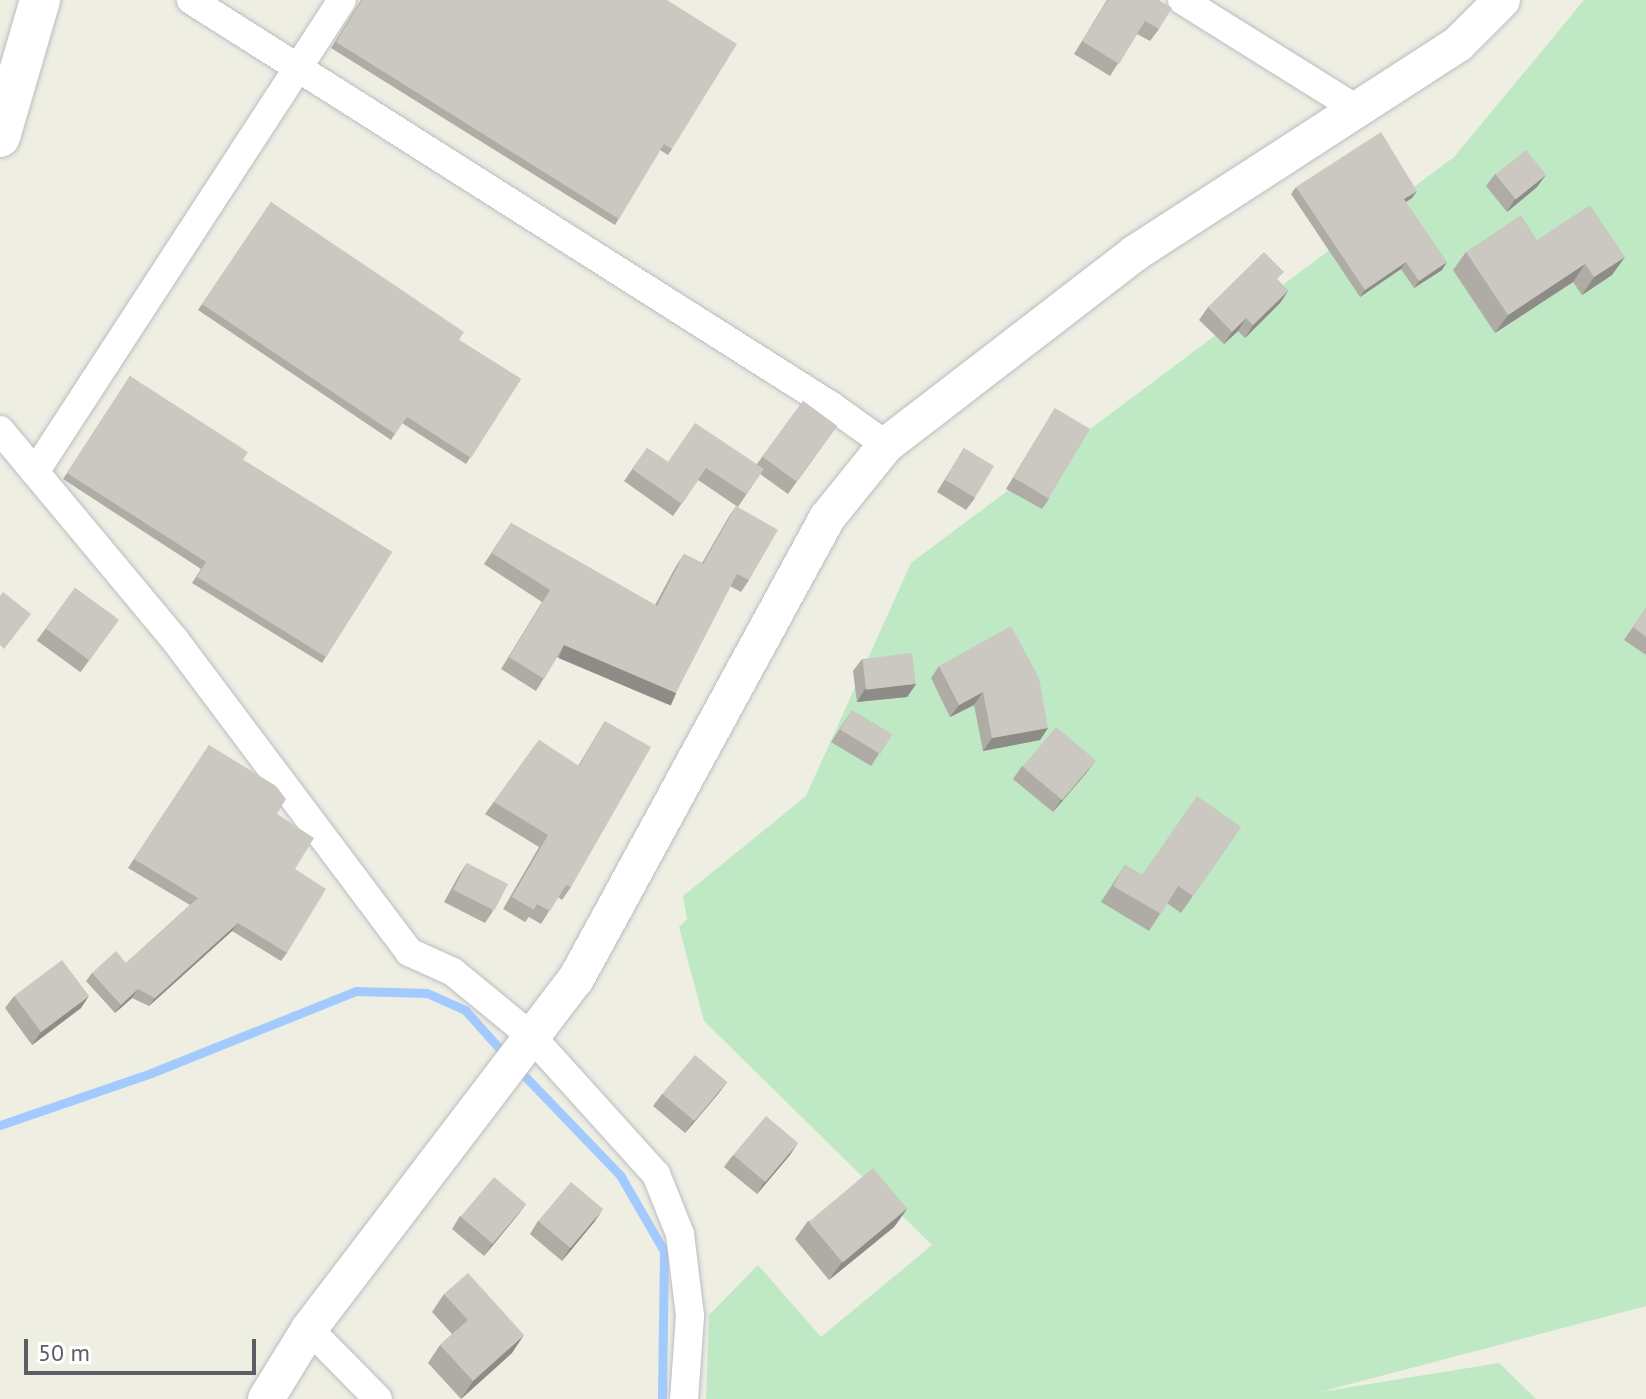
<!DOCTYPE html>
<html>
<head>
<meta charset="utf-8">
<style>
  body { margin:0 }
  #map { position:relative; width:1646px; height:1399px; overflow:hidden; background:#efeee3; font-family:"PT Sans",sans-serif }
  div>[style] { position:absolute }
  .green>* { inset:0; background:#bfe8c5 }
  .stream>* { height:9px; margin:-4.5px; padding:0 4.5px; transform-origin:4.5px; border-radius:4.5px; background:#a3caff }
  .roads { filter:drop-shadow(0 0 2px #bbbcc3) drop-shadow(0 0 2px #bbbcc3) }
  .minor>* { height:28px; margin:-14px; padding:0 14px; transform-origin:14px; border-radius:14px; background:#fff }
  .tertiary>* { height:36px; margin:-18px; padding:0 18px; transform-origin:18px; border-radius:18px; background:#fff }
  .secondary>* { height:40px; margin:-20px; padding:0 20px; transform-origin:20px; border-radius:20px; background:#fff }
  .wall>* { inset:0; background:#aeaca5; transform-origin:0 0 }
  .shaded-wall>* { inset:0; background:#8d8c86; transform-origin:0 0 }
  .building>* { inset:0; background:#cac8c0; transform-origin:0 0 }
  span { translate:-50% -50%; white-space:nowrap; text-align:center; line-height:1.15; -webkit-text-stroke:6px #fff; paint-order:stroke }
  .scale { position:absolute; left:24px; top:1339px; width:232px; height:36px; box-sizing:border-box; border:4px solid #5b5e65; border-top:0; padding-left:10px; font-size:24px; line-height:28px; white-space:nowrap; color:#5b5e65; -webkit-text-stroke:6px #fff; paint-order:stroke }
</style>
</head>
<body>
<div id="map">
  <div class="green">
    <i style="clip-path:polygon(1584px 0,1646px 0,1646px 1306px,1320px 1392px,1499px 1363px,1536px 1399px,706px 1399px,709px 1315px,758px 1265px,821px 1337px,932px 1245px,704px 1021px,679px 927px,687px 919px,683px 896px,806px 796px,911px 563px,1454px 157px)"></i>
  </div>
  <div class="stream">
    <i style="left:517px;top:1068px;width:149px;rotate:46.1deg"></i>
    <i style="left:620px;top:1175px;width:88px;rotate:59.9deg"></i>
    <i style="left:664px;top:1251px;width:148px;rotate:90.8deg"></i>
    <i style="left:0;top:1125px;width:160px;rotate:-19deg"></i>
    <i style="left:151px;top:1073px;width:221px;rotate:-21.8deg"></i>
    <i style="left:356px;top:991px;width:71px;rotate:1.6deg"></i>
    <i style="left:427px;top:993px;width:42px;rotate:24.1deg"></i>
    <i style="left:465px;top:1010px;width:63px;rotate:48.2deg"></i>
  </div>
  <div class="roads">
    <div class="minor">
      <i style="left:191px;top:0;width:757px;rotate:32.37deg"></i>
      <i style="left:830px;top:405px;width:69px;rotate:35.5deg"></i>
      <i style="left:1182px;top:0;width:202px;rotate:32deg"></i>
      <i style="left:0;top:430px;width:273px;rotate:50.2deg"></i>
      <i style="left:175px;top:640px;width:390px;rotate:53.1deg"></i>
      <i style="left:409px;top:952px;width:48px;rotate:24.4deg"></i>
      <i style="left:453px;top:972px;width:102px;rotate:39.4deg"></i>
      <i style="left:532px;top:1037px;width:185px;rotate:47.9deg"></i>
      <i style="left:656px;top:1174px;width:65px;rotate:68.2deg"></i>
      <i style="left:680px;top:1234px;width:83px;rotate:83deg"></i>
      <i style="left:690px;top:1316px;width:83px;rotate:94.1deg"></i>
      <i style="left:35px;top:472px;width:563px;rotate:-56.96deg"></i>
      <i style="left:309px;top:1329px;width:98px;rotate:45.4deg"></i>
    </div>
    <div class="tertiary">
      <i style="left:266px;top:1399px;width:82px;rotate:-58.4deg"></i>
      <i style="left:309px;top:1329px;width:440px;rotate:-52.7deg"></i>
      <i style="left:576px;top:979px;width:525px;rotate:-61.43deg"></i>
      <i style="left:827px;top:518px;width:94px;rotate:-51.1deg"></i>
      <i style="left:886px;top:445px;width:314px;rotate:-37.6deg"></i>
      <i style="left:1135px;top:253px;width:385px;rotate:-32.9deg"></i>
      <i style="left:1458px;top:44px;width:62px;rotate:-45deg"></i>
    </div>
    <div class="secondary">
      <i style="left:0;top:137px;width:143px;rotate:-73.7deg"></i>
    </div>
  </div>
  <div class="wall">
    <i style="clip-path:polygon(361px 0,667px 0,672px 149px,668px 155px,660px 150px,615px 225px,331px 48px)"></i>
    <i style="clip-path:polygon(1107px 0,1159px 0,1159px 29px,1150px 41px,1137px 34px,1110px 76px,1074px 54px)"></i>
    <i style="clip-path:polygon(1495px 174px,1537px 187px,1507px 212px,1486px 186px)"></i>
    <i style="clip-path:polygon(1296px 187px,1412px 198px,1406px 202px,1442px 270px,1414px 288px,1401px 269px,1360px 297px,1291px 194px)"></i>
    <i style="clip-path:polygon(271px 202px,459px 340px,521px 379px,466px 464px,402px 423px,391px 440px,198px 310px)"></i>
    <i style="clip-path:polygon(1537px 240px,1612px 275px,1582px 295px,1573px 282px,1495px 333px,1453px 270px,1466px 252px)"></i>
    <i style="clip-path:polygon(1278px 280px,1288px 291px,1280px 303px,1245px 338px,1238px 331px,1224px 344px,1199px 320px,1208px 307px)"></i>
    <i style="clip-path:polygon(130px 376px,243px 460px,392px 552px,322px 663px,192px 583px,201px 569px,63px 479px)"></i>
    <i style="clip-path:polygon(803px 401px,837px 426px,788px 494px,760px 474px,738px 507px,698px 480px,673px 516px,624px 481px,647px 448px,668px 462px,757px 464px)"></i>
    <i style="clip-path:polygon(1055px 408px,1049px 499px,1042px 509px,1006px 489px)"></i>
    <i style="clip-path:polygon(964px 448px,975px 498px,966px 510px,937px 492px)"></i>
    <i style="clip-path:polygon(736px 506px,749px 580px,741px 592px,730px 586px,667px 704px,557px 657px,536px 691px,501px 669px,542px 602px,484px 564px,511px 523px,655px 605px,676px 566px,684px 554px,702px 563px,728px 518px)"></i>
    <i style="left:75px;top:588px;width:54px;height:65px;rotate:36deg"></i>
    <i style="clip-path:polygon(1646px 608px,1646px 655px,1624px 640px)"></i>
    <i style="clip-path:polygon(862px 659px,916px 684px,907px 697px,857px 702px,853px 671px)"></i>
    <i style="clip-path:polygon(939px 666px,1048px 728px,1040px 740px,983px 751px,974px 705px,950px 717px,931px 678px)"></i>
    <i style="clip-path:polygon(852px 710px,879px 754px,871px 766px,831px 742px)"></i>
    <i style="clip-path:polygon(605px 721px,571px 887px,562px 900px,558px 897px,541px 924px,529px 917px,525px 922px,503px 909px,539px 847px,485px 814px,539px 740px,578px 766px)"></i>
    <i style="clip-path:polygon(209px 745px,277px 814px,295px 869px,287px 953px,281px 961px,232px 931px,149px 1006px,132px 998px,115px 1013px,86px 981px,92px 973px,126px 963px,190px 905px,128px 868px)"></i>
    <i style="clip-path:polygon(1022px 766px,1087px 772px,1053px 812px,1013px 779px)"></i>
    <i style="clip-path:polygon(1241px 827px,1181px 913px,1167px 903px,1149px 931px,1101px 902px,1125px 865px,1142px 875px)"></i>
    <i style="clip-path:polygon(467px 863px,493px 911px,485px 923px,444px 902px,459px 875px)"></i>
    <i style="clip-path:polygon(14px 996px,81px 1008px,32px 1045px,5px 1008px)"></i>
    <i style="clip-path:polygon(727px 1082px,718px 1094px,685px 1133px,653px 1106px,662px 1094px)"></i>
    <i style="clip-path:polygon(733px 1155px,790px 1155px,757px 1194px,724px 1167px)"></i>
    <i style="clip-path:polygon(526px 1204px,484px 1256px,452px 1229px,460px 1216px)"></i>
    <i style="clip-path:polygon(907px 1209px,894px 1227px,829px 1280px,795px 1239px,808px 1221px)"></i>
    <i style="clip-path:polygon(538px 1221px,595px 1221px,562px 1261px,530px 1234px)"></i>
    <i style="clip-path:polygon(444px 1294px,512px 1353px,461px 1399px,428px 1363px,440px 1345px,452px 1334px,432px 1312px)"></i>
  </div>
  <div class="shaded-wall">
    <i style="clip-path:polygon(1546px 175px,1537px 187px,1507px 212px,1515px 199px)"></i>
    <i style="clip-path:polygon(1417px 191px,1412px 198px,1399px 206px,1404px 199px)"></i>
    <i style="clip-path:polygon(1625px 257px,1612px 275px,1582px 295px,1594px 277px)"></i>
    <i style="clip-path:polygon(1406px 262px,1401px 269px,1360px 297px,1365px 290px)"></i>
    <i style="clip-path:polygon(1447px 262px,1442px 270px,1414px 288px,1419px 281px)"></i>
    <i style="clip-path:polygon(1585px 264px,1573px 282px,1495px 333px,1508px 315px)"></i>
    <i style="clip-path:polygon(1288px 291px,1280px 303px,1245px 338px,1253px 325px)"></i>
    <i style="clip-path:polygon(1246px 318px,1238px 331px,1224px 344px,1232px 332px)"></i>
    <i style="left:564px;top:645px;width:122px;height:14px;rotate:23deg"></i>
    <i style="clip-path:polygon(916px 684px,907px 697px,857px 702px,865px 689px)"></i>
    <i style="clip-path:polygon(983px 692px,974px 705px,950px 717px,959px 705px)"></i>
    <i style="clip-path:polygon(1048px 728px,1040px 740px,983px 751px,992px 738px)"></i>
    <i style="clip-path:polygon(1096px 760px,1087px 772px,1053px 812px,1061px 800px)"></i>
    <i style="clip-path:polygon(238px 923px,232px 931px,149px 1006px,155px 998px)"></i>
    <i style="clip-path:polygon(138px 989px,132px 998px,115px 1013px,121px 1005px)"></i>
    <i style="clip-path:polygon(89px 996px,81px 1008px,32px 1045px,41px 1032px)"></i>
    <i style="clip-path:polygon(727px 1082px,718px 1094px,685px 1133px,694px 1120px)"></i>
    <i style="clip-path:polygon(798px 1143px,790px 1155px,757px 1194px,765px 1181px)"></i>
    <i style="clip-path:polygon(526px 1204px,517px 1216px,484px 1256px,493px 1243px)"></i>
    <i style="clip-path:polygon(603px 1209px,595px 1221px,562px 1261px,570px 1248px)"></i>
    <i style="clip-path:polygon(907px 1209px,894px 1227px,829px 1280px,842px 1262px)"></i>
    <i style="clip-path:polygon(524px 1335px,512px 1353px,461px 1399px,473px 1381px)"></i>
  </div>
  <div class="building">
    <i style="clip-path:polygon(362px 0,667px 0,737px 44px,672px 149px,664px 144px,619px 219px,336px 42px)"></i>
    <i style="clip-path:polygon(1108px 0,1159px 0,1172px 8px,1159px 29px,1145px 21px,1119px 64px,1082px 41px)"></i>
    <i style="clip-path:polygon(1381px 132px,1417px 191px,1404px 199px,1447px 262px,1419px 281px,1406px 262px,1365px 290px,1296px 187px)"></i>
    <i style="left:1526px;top:150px;width:32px;height:39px;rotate:51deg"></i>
    <i style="clip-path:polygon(271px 202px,464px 332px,459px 340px,521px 379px,471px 458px,407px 417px,395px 434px,202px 304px)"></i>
    <i style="clip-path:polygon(1590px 205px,1625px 257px,1594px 277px,1585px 264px,1508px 315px,1466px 252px,1521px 215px,1537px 240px)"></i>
    <i style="clip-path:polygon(1264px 252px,1284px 272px,1277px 279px,1288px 291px,1253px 325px,1246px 318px,1232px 332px,1208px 307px)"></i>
    <i style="clip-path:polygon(130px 376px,248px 452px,243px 460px,392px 552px,326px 657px,197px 577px,206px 562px,67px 473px)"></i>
    <i style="left:803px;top:401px;width:42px;height:69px;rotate:36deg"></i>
    <i style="left:1055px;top:408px;width:41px;height:81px;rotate:31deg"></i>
    <i style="clip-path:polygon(695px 423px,764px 469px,746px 494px,706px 468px,682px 504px,632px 469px,647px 448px,668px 462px)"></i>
    <i style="left:964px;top:448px;width:35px;height:37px;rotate:31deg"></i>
    <i style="clip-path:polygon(736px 506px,778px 530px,749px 580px,737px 574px,676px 693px,564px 645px,544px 679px,509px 657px,550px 590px,492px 553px,511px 523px,657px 606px,684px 554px,703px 564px)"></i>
    <i style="left:75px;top:588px;width:54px;height:50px;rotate:36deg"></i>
    <i style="clip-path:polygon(3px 592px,31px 614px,4px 649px,0 645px,0 596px)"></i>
    <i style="clip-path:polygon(1646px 608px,1646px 637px,1633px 627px)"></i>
    <i style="clip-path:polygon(1011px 626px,1039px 678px,1048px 728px,992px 738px,983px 692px,959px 705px,939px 666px)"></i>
    <i style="left:912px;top:653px;width:31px;height:50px;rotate:83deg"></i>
    <i style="left:852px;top:710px;width:47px;height:23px;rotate:31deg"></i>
    <i style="clip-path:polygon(605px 721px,651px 747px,571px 887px,566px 885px,550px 911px,537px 904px,534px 910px,512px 897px,548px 835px,494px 802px,539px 740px,579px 766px)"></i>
    <i style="left:1056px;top:727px;width:52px;height:52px;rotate:40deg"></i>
    <i style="clip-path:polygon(209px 745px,276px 786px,286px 799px,277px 814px,314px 838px,295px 869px,326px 889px,287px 953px,238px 923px,155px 998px,138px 989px,121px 1005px,92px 973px,116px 951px,126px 963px,198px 898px,134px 859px)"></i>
    <i style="clip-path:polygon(1197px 796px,1241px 827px,1193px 896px,1178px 886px,1161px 914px,1113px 886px,1125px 865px,1142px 875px)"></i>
    <i style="left:467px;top:863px;width:46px;height:30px;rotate:27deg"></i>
    <i style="left:62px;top:960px;width:45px;height:60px;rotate:53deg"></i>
    <i style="left:695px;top:1055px;width:42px;height:51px;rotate:40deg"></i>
    <i style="left:766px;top:1116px;width:42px;height:51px;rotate:40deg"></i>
    <i style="left:873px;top:1168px;width:53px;height:84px;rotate:50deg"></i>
    <i style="left:494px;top:1177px;width:42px;height:52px;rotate:40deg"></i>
    <i style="left:571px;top:1182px;width:42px;height:51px;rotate:40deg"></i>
    <i style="clip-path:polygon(468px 1273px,524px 1335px,473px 1381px,440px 1345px,468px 1320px,444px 1294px)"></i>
  </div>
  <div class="scale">50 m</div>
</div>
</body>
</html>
